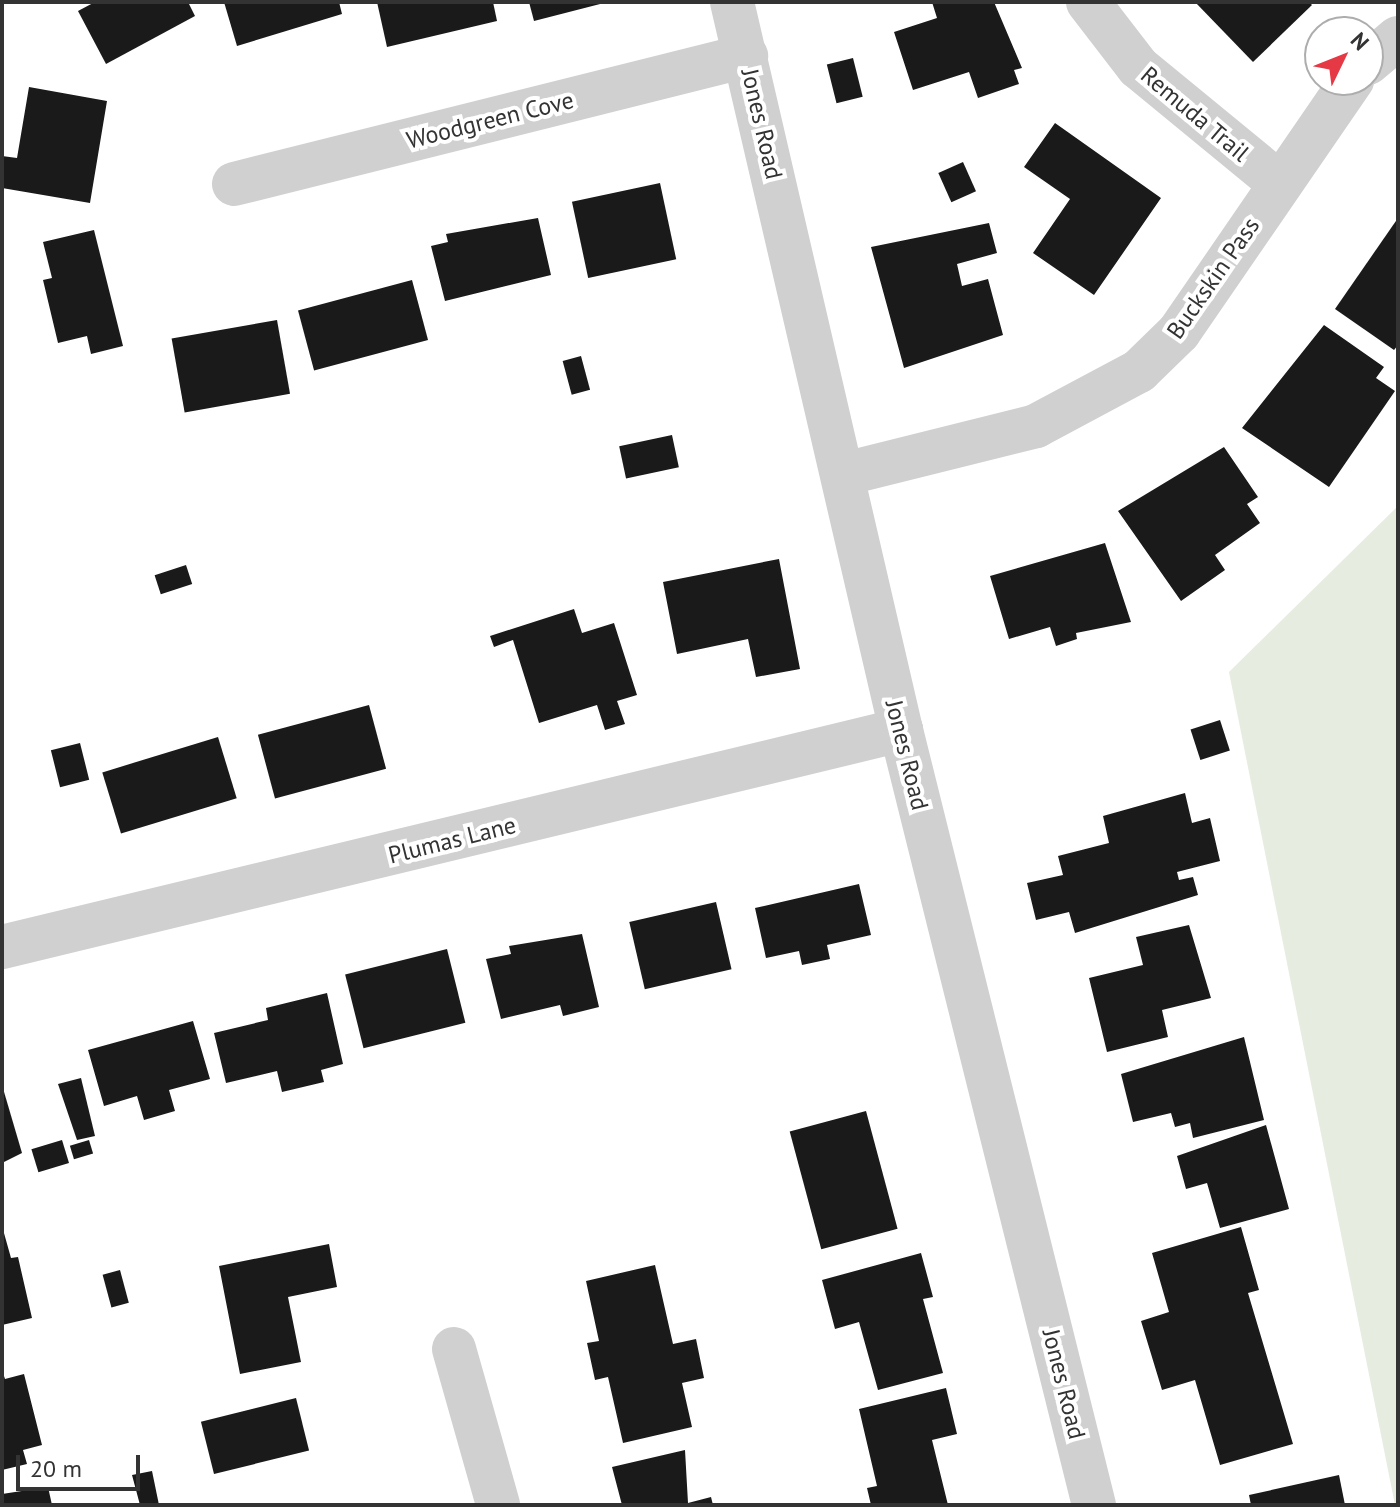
<!DOCTYPE html>
<html>
<head>
<meta charset="utf-8">
<style>
  body { margin:0 }
  #map { position:relative; width:1400px; height:1507px; overflow:hidden; background:#fff; font-family:"PT Sans",sans-serif }
  div>[style] { position:absolute }
  .green>* { inset:0; background:#e6ecdf }
  .building>* { inset:0; background:#1a1a1a; transform-origin:0 0 }
  .minor>* { height:44px; margin:-22px; padding:0 22px; transform-origin:22px; border-radius:22px; background:#d0d0d0 }
  .tertiary>* { height:44px; margin:-22px; padding:0 22px; transform-origin:22px; border-radius:22px; background:#d0d0d0 }
  span { translate:-50% -50%; white-space:nowrap; text-align:center; line-height:1.15; -webkit-text-stroke:8px #fff; paint-order:stroke }
  .street-label { font-size:24px; color:#333 }
  .frame { position:absolute; inset:0; border:4px solid #333; pointer-events:none }
  .north { position:absolute; left:1304px; top:16px; width:80px; height:80px; box-sizing:border-box; background:#fff; border:2px solid #adadad; border-radius:50%; rotate:47deg; font-size:22px; font-weight:700; line-height:32px; text-align:center; color:#333 }
  .north::after { content:''; display:block; margin:auto; width:28px; height:36px; background:#e63946; clip-path:polygon(50% 0,100% 100%,50% 72%,0 100%) }
  .scale { position:absolute; left:16px; top:1455px; width:124px; height:36px; box-sizing:border-box; border:4px solid #333; border-top:0; padding-left:10px; font-size:24px; line-height:28px; white-space:nowrap; color:#333; -webkit-text-stroke:6px #fff; paint-order:stroke }
</style>
</head>
<body>
<div id="map">
  <div class="green">
    <i style="clip-path:polygon(1398px 506px,1398px 1505px,1395px 1505px,1229px 672px)"></i>
  </div>
  <div class="building">
    <i style="clip-path:polygon(95px 2px,188px 2px,195px 16px,106px 64px,78px 11px)"></i>
    <i style="clip-path:polygon(224px 2px,339px 2px,342px 14px,237px 46px)"></i>
    <i style="clip-path:polygon(377px 2px,493px 2px,497px 21px,387px 47px)"></i>
    <i style="clip-path:polygon(529px 2px,604px 2px,604px 3px,534px 21px)"></i>
    <i style="clip-path:polygon(932px 2px,994px 2px,1022px 68px,1014px 70px,1019px 84px,978px 98px,969px 72px,913px 90px,894px 32px,937px 18px)"></i>
    <i style="clip-path:polygon(1195px 2px,1309px 2px,1312px 5px,1253px 62px)"></i>
    <i style="left:853px;top:58px;width:40px;height:27px;rotate:76deg"></i>
    <i style="clip-path:polygon(29px 87px,107px 101px,90px 203px,2px 188px,2px 156px,17px 158px)"></i>
    <i style="clip-path:polygon(1055px 123px,1161px 198px,1094px 295px,1033px 253px,1070px 199px,1024px 167px)"></i>
    <i style="left:963px;top:162px;width:32px;height:27px;rotate:66deg"></i>
    <i style="left:660px;top:183px;width:78px;height:90px;rotate:78deg"></i>
    <i style="clip-path:polygon(538px 218px,551px 275px,445px 301px,431px 246px,448px 242px,446px 234px)"></i>
    <i style="clip-path:polygon(1398px 218px,1398px 345px,1394px 350px,1335px 309px)"></i>
    <i style="clip-path:polygon(989px 223px,997px 253px,957px 264px,962px 286px,988px 279px,1003px 335px,904px 368px,871px 247px)"></i>
    <i style="clip-path:polygon(94px 230px,123px 346px,91px 354px,87px 336px,58px 343px,43px 280px,52px 278px,43px 242px)"></i>
    <i style="left:412px;top:280px;width:62px;height:118px;rotate:75deg"></i>
    <i style="left:277px;top:320px;width:75px;height:107px;rotate:80deg"></i>
    <i style="clip-path:polygon(1324px 325px,1384px 367px,1376px 378px,1395px 391px,1329px 487px,1242px 428px)"></i>
    <i style="left:581px;top:356px;width:35px;height:19px;rotate:75deg"></i>
    <i style="left:672px;top:435px;width:33px;height:54px;rotate:78deg"></i>
    <i style="clip-path:polygon(1224px 447px,1258px 497px,1247px 504px,1260px 523px,1215px 555px,1225px 570px,1181px 601px,1118px 511px)"></i>
    <i style="clip-path:polygon(1105px 543px,1131px 622px,1076px 633px,1077px 639px,1056px 646px,1050px 627px,1009px 639px,990px 576px)"></i>
    <i style="clip-path:polygon(779px 559px,800px 669px,756px 677px,748px 639px,677px 654px,663px 582px)"></i>
    <i style="left:186px;top:565px;width:20px;height:33px;rotate:72deg"></i>
    <i style="clip-path:polygon(574px 609px,582px 633px,614px 623px,637px 695px,617px 701px,625px 724px,605px 730px,597px 705px,539px 723px,513px 640px,494px 647px,490px 636px)"></i>
    <i style="left:369px;top:705px;width:66px;height:115px;rotate:75deg"></i>
    <i style="left:1220px;top:720px;width:32px;height:31px;rotate:72deg"></i>
    <i style="left:218px;top:737px;width:64px;height:121px;rotate:73deg"></i>
    <i style="left:80px;top:743px;width:38px;height:30px;rotate:76deg"></i>
    <i style="clip-path:polygon(1185px 793px,1192px 823px,1210px 818px,1220px 861px,1177px 872px,1179px 880px,1193px 877px,1198px 895px,1075px 933px,1069px 912px,1036px 920px,1027px 883px,1063px 875px,1058px 856px,1109px 843px,1103px 816px)"></i>
    <i style="clip-path:polygon(859px 884px,871px 935px,827px 945px,830px 959px,802px 965px,799px 951px,766px 958px,755px 908px)"></i>
    <i style="left:716px;top:902px;width:69px;height:89px;rotate:77deg"></i>
    <i style="clip-path:polygon(1189px 925px,1211px 998px,1162px 1010px,1168px 1037px,1107px 1052px,1089px 978px,1143px 965px,1136px 937px)"></i>
    <i style="clip-path:polygon(582px 934px,599px 1007px,563px 1016px,560px 1005px,501px 1019px,486px 959px,511px 954px,509px 946px)"></i>
    <i style="left:447px;top:949px;width:76px;height:105px;rotate:76deg"></i>
    <i style="clip-path:polygon(327px 993px,343px 1064px,321px 1070px,324px 1082px,282px 1092px,277px 1071px,226px 1083px,214px 1033px,268px 1020px,266px 1008px)"></i>
    <i style="clip-path:polygon(193px 1021px,210px 1079px,169px 1090px,175px 1111px,144px 1120px,137px 1096px,104px 1106px,88px 1050px)"></i>
    <i style="clip-path:polygon(1244px 1037px,1264px 1120px,1193px 1138px,1190px 1123px,1175px 1127px,1171px 1113px,1133px 1122px,1121px 1074px)"></i>
    <i style="clip-path:polygon(81px 1078px,95px 1136px,77px 1140px,58px 1084px)"></i>
    <i style="clip-path:polygon(2px 1085px,22px 1153px,2px 1163px)"></i>
    <i style="left:866px;top:1111px;width:122px;height:79px;rotate:75deg"></i>
    <i style="clip-path:polygon(1266px 1125px,1289px 1209px,1220px 1228px,1207px 1183px,1186px 1189px,1177px 1156px)"></i>
    <i style="left:62px;top:1140px;width:24px;height:32px;rotate:73deg"></i>
    <i style="left:89px;top:1140px;width:14px;height:20px;rotate:73deg"></i>
    <i style="clip-path:polygon(2px 1226px,11px 1258px,18px 1257px,32px 1318px,2px 1325px)"></i>
    <i style="clip-path:polygon(1241px 1227px,1259px 1290px,1248px 1293px,1293px 1444px,1220px 1465px,1195px 1380px,1162px 1390px,1141px 1321px,1169px 1312px,1152px 1253px)"></i>
    <i style="clip-path:polygon(329px 1244px,337px 1287px,288px 1297px,301px 1362px,240px 1374px,219px 1266px)"></i>
    <i style="clip-path:polygon(921px 1253px,933px 1297px,923px 1299px,943px 1373px,878px 1390px,859px 1322px,835px 1329px,822px 1280px)"></i>
    <i style="clip-path:polygon(655px 1265px,673px 1344px,696px 1339px,704px 1378px,682px 1383px,692px 1427px,623px 1443px,608px 1377px,595px 1380px,587px 1343px,599px 1341px,586px 1281px)"></i>
    <i style="left:120px;top:1270px;width:34px;height:18px;rotate:75deg"></i>
    <i style="clip-path:polygon(2px 1370px,5px 1379px,24px 1374px,42px 1445px,23px 1450px,27px 1464px,2px 1470px)"></i>
    <i style="clip-path:polygon(946px 1388px,957px 1434px,932px 1440px,948px 1505px,871px 1505px,867px 1488px,877px 1486px,859px 1409px)"></i>
    <i style="left:296px;top:1398px;width:54px;height:98px;rotate:76deg"></i>
    <i style="clip-path:polygon(685px 1450px,688px 1503px,711px 1497px,713px 1505px,622px 1505px,612px 1467px)"></i>
    <i style="clip-path:polygon(152px 1471px,159px 1505px,140px 1505px,132px 1475px)"></i>
    <i style="clip-path:polygon(1339px 1475px,1345px 1505px,1251px 1505px,1249px 1495px)"></i>
    <i style="clip-path:polygon(48px 1487px,52px 1505px,2px 1505px,2px 1494px)"></i>
  </div>
  <div class="minor">
    <i style="left:1088px;top:2px;width:82px;rotate:52.4deg"></i>
    <i style="left:1138px;top:67px;width:181px;rotate:39.4deg"></i>
    <i style="left:1368px;top:63px;width:39px;rotate:-40deg"></i>
    <i style="left:234px;top:184px;width:528px;rotate:-14.04deg"></i>
    <i style="left:844px;top:474px;width:198px;rotate:-14deg"></i>
    <i style="left:1036px;top:426px;width:117px;rotate:-28.1deg"></i>
    <i style="left:1139px;top:371px;width:56px;rotate:-44.3deg"></i>
    <i style="left:1179px;top:332px;width:306px;rotate:-55.5deg"></i>
    <i style="left:2px;top:947px;width:925px;rotate:-13.57deg"></i>
    <i style="left:454px;top:1349px;width:162px;rotate:74.2deg"></i>
  </div>
  <div class="tertiary">
    <i style="left:732px;top:2px;width:747px;rotate:76.93deg"></i>
    <i style="left:901px;top:730px;width:799px;rotate:76.02deg"></i>
  </div>
  <div class="street-label">
    <span style="left:1195px;top:114px;rotate:40deg">Remuda Trail</span>
    <span style="left:490px;top:120px;rotate:-14deg">Woodgreen Cove</span>
    <span style="left:762px;top:124px;rotate:77deg">Jones Road</span>
    <span style="left:1213px;top:278px;rotate:-55deg">Buckskin Pass</span>
    <span style="left:907px;top:755px;rotate:76deg">Jones Road</span>
    <span style="left:452px;top:840px;rotate:-14deg">Plumas Lane</span>
    <span style="left:1064px;top:1384px;rotate:76deg">Jones Road</span>
  </div>
  <div class="frame"></div>
  <div class="north">N</div>
  <div class="scale">20 m</div>
</div>
</body>
</html>
